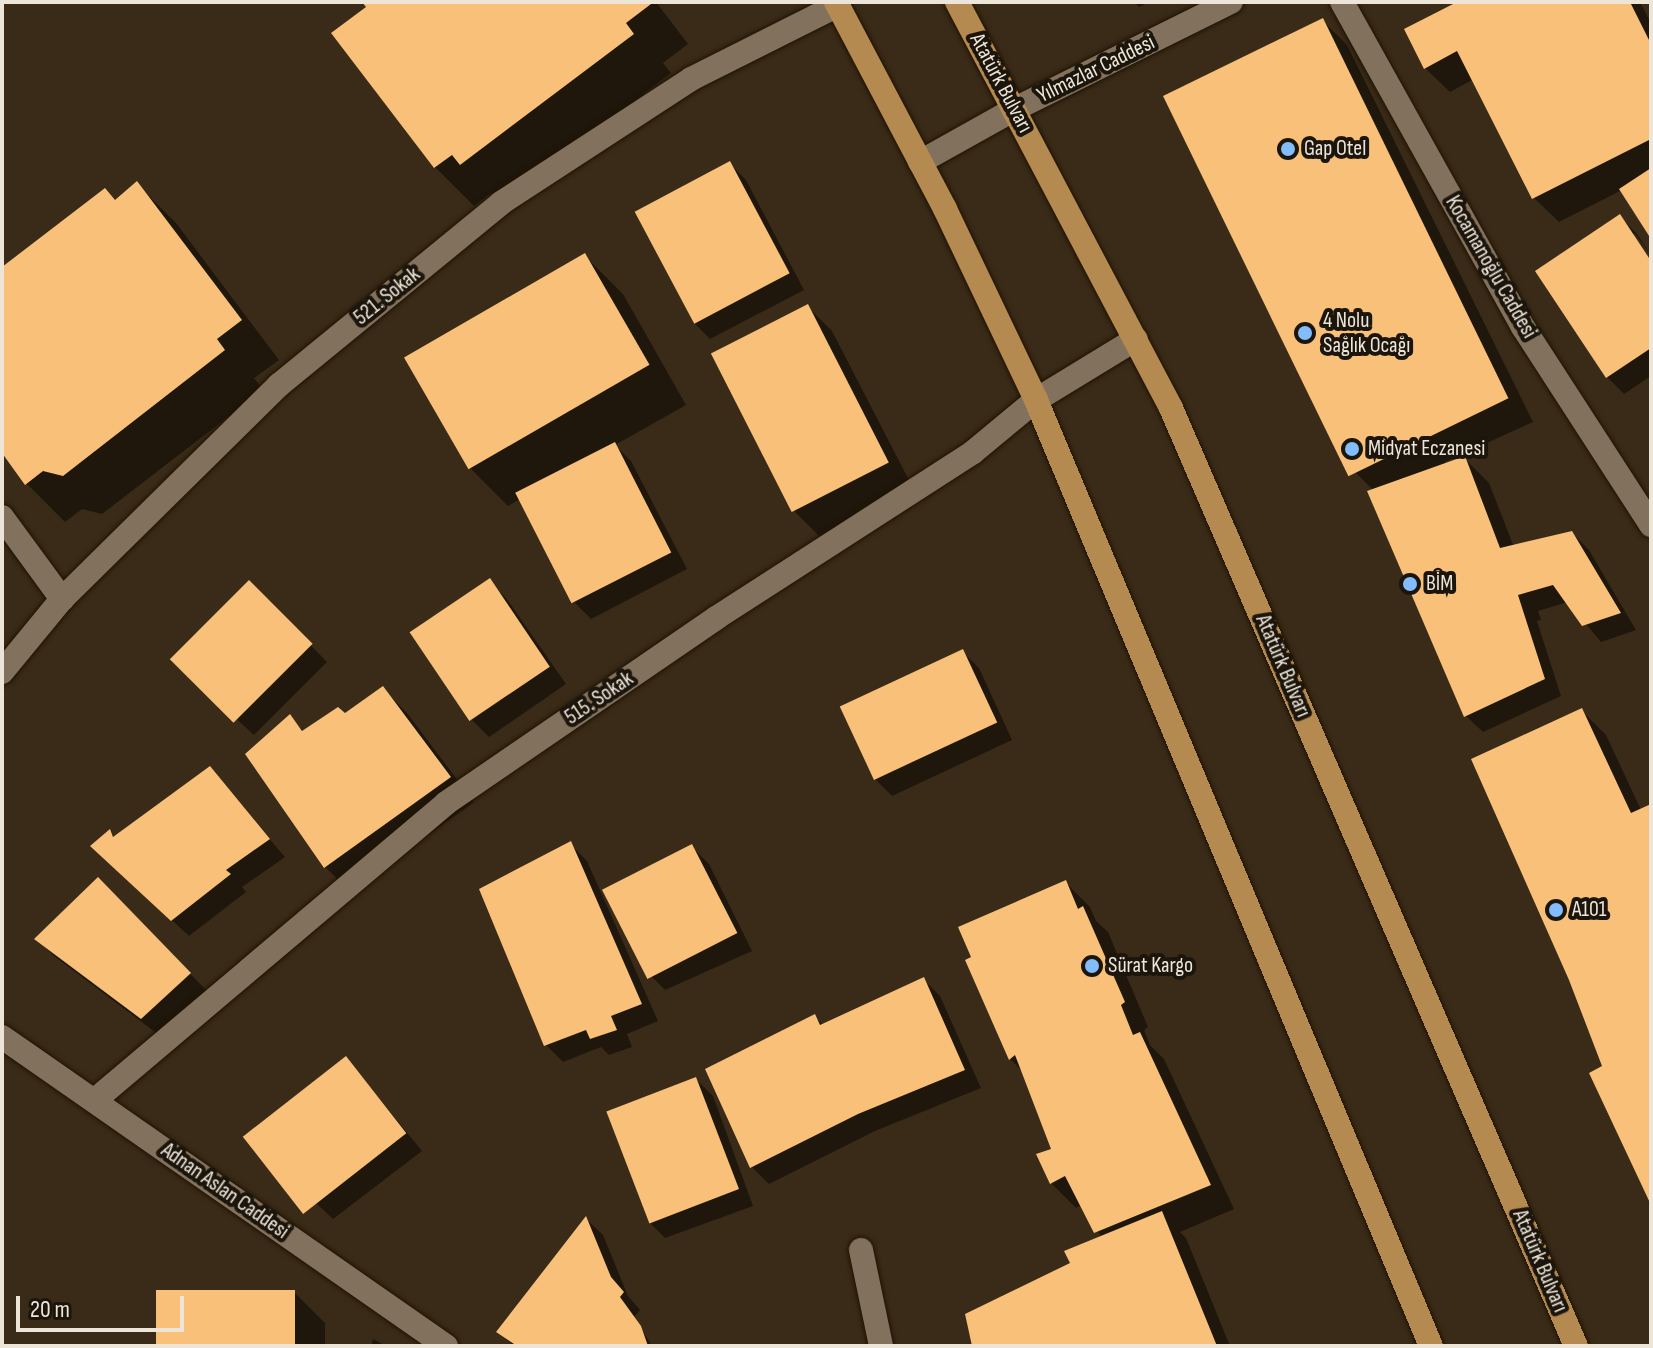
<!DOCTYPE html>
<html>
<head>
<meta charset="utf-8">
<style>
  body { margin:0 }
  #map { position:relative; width:1653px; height:1348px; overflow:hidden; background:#3a2b18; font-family:"Sofia Sans Condensed",sans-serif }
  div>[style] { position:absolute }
  .shadow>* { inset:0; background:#0007 }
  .building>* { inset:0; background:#f8c078; transform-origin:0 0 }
  .roads { filter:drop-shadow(0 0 2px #201302) drop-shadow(0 0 2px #201302) }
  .minor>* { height:24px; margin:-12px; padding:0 12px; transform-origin:12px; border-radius:12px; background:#82715c }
  .major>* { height:24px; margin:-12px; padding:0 12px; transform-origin:12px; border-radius:12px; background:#b58a50 }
  .dots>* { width:22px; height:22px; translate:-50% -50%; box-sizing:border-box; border:4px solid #1b150c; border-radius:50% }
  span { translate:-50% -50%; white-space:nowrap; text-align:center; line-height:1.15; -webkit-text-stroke:8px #1b150c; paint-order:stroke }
  .street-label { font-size:22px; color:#eee5d9 }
  .poi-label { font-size:22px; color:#eee5d9 }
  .left { translate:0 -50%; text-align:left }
  .frame { position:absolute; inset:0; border:4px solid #eee5d9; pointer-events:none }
  .scale { position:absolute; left:16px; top:1296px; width:168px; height:36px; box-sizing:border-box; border:4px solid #eee5d9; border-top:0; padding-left:10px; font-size:24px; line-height:28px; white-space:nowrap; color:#eee5d9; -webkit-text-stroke:6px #1b150c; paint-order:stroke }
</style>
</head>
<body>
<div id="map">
  <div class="shadow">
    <i style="clip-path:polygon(365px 2px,656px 2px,688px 44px,663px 63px,671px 73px,500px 203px,491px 193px,474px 206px,435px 167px)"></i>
    <i style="clip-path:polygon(1134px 2px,1150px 2px,1139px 7px)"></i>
    <i style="clip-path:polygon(1462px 2px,1640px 2px,1651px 23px,1651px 235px,1622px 190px,1559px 222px,1534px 198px,1474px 79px,1450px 92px,1425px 68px)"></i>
    <i style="clip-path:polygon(1323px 21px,1347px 45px,1533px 422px,1445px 462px,1447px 465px,1464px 458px,1489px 483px,1514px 547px,1572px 533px,1589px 550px,1636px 630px,1601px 642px,1568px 602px,1538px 611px,1541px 620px,1537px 621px,1561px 696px,1483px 732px,1465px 715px,1426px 629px,1370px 492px,1374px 491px,1352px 469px)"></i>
    <i style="clip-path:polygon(729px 163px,746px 180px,804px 290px,710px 339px,693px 322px)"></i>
    <i style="clip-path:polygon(137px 184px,176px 223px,279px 360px,254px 378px,263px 390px,102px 514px,82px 509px,65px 522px,26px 483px,2px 449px,2px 269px,115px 202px)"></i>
    <i style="clip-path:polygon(1620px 217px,1637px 234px,1651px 255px,1635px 234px,1630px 234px,1651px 265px,1651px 376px,1624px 394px,1607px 377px)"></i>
    <i style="clip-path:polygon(584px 255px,623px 294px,686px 405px,615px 445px,631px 461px,687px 569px,591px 619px,574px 602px,520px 499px,508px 506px,469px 467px)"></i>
    <i style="clip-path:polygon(807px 306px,832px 331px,913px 488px,819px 536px,795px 512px)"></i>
    <i style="clip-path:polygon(489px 581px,506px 598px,566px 684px,489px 737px,472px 720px,412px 633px)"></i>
    <i style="clip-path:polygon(249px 582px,327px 662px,254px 735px,189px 676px)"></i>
    <i style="clip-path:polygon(962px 651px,979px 668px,1012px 740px,892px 796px,875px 779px)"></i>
    <i style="clip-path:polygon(383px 689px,407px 713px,474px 802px,350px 891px,325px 867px,290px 717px,304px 732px,345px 716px)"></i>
    <i style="clip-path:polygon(1581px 710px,1606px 735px,1641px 810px,1651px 806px,1651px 1200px,1605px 1067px)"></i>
    <i style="clip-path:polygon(210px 769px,285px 857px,242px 887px,246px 892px,189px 936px,110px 863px,109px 832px,115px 838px)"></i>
    <i style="clip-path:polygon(570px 844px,587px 861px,658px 1021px,627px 1034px,632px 1047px,609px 1055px,601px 1047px,563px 1062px,546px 1045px)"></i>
    <i style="clip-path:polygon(692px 847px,709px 864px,752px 951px,665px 990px,648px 973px)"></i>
    <i style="clip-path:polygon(98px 880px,207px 991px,159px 1035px,54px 956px,37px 939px)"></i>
    <i style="clip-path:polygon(1065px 882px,1090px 907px,1096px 921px,1108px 932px,1148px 1027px,1144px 1030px,1150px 1045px,1164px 1059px,1234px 1209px,1180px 1232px,1186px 1238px,1230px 1346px,974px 1346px,1102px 1238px,1082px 1205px,1076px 1208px,1051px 1183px,1053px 1150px,1024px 1073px,1010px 1059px,968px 961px)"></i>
    <i style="clip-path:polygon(923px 979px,940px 996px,981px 1088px,875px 1131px,769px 1184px,752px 1167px,815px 1017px,823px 1025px)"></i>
    <i style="clip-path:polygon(346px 1058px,422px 1151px,333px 1219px,262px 1153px)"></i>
    <i style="clip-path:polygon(696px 1079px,713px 1096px,753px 1206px,665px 1238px,648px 1221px,608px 1112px)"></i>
    <i style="clip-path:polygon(586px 1219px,603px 1235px,628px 1296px,640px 1310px,634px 1317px,652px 1346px,514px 1346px,499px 1332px)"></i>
    <i style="clip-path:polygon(294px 1292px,325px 1323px,325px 1346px,157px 1346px)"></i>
    <i style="clip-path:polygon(373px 1339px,386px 1346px,371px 1346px)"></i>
  </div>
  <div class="building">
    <i style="clip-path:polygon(362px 2px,649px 2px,651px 4px,626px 23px,634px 34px,460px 165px,452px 155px,434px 168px,331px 33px,366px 7px)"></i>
    <i style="clip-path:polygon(1457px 2px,1630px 2px,1651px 44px,1651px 139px,1532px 199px,1457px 51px,1424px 69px,1404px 29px)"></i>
    <i style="left:1323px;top:18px;width:423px;height:178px;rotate:64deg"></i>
    <i style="left:730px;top:161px;width:127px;height:108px;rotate:62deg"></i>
    <i style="clip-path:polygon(1651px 168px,1651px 239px,1619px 189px)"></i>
    <i style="clip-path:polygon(137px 181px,242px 320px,217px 339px,225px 350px,63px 476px,43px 471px,25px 485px,2px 453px,2px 267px,105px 188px,115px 200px)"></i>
    <i style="clip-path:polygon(1620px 214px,1651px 261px,1651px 348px,1606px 378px,1535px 271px)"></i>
    <i style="left:585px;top:253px;width:129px;height:209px;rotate:60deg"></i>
    <i style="left:808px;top:304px;width:178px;height:109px;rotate:63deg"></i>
    <i style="left:615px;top:442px;width:124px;height:112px;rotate:63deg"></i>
    <i style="clip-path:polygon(1465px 456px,1500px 548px,1572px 531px,1621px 613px,1582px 626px,1553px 585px,1518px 595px,1545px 679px,1464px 717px,1367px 491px)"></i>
    <i style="left:490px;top:578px;width:107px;height:97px;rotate:56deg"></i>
    <i style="left:249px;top:580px;width:90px;height:112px;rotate:45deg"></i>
    <i style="left:963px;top:649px;width:81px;height:136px;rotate:65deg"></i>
    <i style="clip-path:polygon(383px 686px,451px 777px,324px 868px,245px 754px,290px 714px,302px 731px,338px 707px,345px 713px)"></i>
    <i style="clip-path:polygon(1582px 708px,1631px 813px,1651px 804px,1651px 1205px,1589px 1073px,1602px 1066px,1569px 980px,1471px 759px)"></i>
    <i style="clip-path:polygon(210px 766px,270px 839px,226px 870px,231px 874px,171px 921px,90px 846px,110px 829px,113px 837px)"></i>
    <i style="clip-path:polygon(571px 841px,642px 1004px,611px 1016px,617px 1030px,590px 1039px,586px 1030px,544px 1046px,479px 889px)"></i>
    <i style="left:692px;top:844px;width:100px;height:101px;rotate:63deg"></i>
    <i style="clip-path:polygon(98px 877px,191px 973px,141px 1019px,34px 939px)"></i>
    <i style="clip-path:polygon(1066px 880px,1078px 909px,1083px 906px,1125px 1002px,1121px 1005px,1133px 1035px,1140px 1032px,1211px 1185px,1094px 1233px,1065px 1176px,1050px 1184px,1036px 1154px,1051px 1149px,1015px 1055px,1009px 1060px,965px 960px,971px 957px,958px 927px)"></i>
    <i style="clip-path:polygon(924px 977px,965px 1070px,858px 1114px,750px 1168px,705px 1069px,815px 1014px,820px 1025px)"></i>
    <i style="left:346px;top:1056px;width:98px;height:131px;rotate:52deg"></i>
    <i style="left:696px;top:1077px;width:120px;height:96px;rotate:69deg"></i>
    <i style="clip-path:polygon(1162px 1211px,1217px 1346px,972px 1346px,965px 1314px,1070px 1263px,1064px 1251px)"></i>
    <i style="clip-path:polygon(586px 1216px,611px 1277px,624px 1292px,620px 1297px,641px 1326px,648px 1346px,517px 1346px,496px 1332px)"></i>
    <i style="left:156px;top:1290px;width:139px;height:56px"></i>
  </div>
  <div class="roads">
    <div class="minor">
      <i style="left:1342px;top:2px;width:372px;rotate:60.9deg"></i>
      <i style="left:1523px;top:327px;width:236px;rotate:57.1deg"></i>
      <i style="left:920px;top:162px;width:109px;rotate:-29.2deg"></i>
      <i style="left:1015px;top:109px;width:241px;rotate:-26.4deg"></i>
      <i style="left:2px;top:517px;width:102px;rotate:53.8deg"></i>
      <i style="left:2px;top:672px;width:94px;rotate:-50.6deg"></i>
      <i style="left:62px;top:599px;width:305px;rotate:-44.6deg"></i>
      <i style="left:279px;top:385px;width:287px;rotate:-39.3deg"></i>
      <i style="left:501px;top:203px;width:227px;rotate:-33.1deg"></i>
      <i style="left:691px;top:79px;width:165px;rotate:-26.7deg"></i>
      <i style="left:2px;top:1037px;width:541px;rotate:34.84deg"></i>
      <i style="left:95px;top:1100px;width:460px;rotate:-40.2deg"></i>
      <i style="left:446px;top:803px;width:327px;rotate:-34.4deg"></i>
      <i style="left:716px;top:618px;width:305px;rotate:-32.8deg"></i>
      <i style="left:972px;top:453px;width:83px;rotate:-39.6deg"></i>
      <i style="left:1036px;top:400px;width:117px;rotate:-31.4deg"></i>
      <i style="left:861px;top:1250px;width:98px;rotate:78.2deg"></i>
    </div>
    <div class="major">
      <i style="left:836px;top:2px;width:234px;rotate:62.2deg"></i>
      <i style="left:945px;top:209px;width:212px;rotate:64.5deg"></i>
      <i style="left:1036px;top:400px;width:1025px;rotate:67.34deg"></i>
      <i style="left:957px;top:2px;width:459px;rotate:62.2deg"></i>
      <i style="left:1171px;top:408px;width:1022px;rotate:66.65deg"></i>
    </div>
  </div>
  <div class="dots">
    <i style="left:1288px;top:149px;background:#83bcfb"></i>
    <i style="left:1305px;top:333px;background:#83bcfb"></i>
    <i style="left:1352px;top:449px;background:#83bcfb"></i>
    <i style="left:1410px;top:584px;background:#83bcfb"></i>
    <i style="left:1556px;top:910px;background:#83bcfb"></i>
    <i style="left:1092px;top:966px;background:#83bcfb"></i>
  </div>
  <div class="street-label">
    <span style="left:1096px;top:69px;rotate:-26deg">Yılmazlar Caddesi</span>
    <span style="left:1001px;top:83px;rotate:62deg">Atatürk Bulvarı</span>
    <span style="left:1491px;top:267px;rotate:60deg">Kocamanoğlu Caddesi</span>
    <span style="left:387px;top:296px;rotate:-39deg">521. Sokak</span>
    <span style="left:1283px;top:666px;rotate:67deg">Atatürk Bulvarı</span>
    <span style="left:599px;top:698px;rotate:-34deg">515. Sokak</span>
    <span style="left:225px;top:1191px;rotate:35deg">Adnan Aslan Caddesi</span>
    <span style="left:1540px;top:1261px;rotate:67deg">Atatürk Bulvarı</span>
  </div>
  <div class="poi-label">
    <span class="left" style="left:1304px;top:149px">Gap Otel</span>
    <span class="left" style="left:1323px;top:333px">4 Nolu<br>Sağlık Ocağı</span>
    <span class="left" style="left:1368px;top:449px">Midyat Eczanesi</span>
    <span class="left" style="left:1426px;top:584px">BİM</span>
    <span class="left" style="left:1572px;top:910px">A101</span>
    <span class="left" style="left:1108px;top:966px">Sürat Kargo</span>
  </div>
  <div class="frame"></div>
  <div class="scale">20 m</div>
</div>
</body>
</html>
